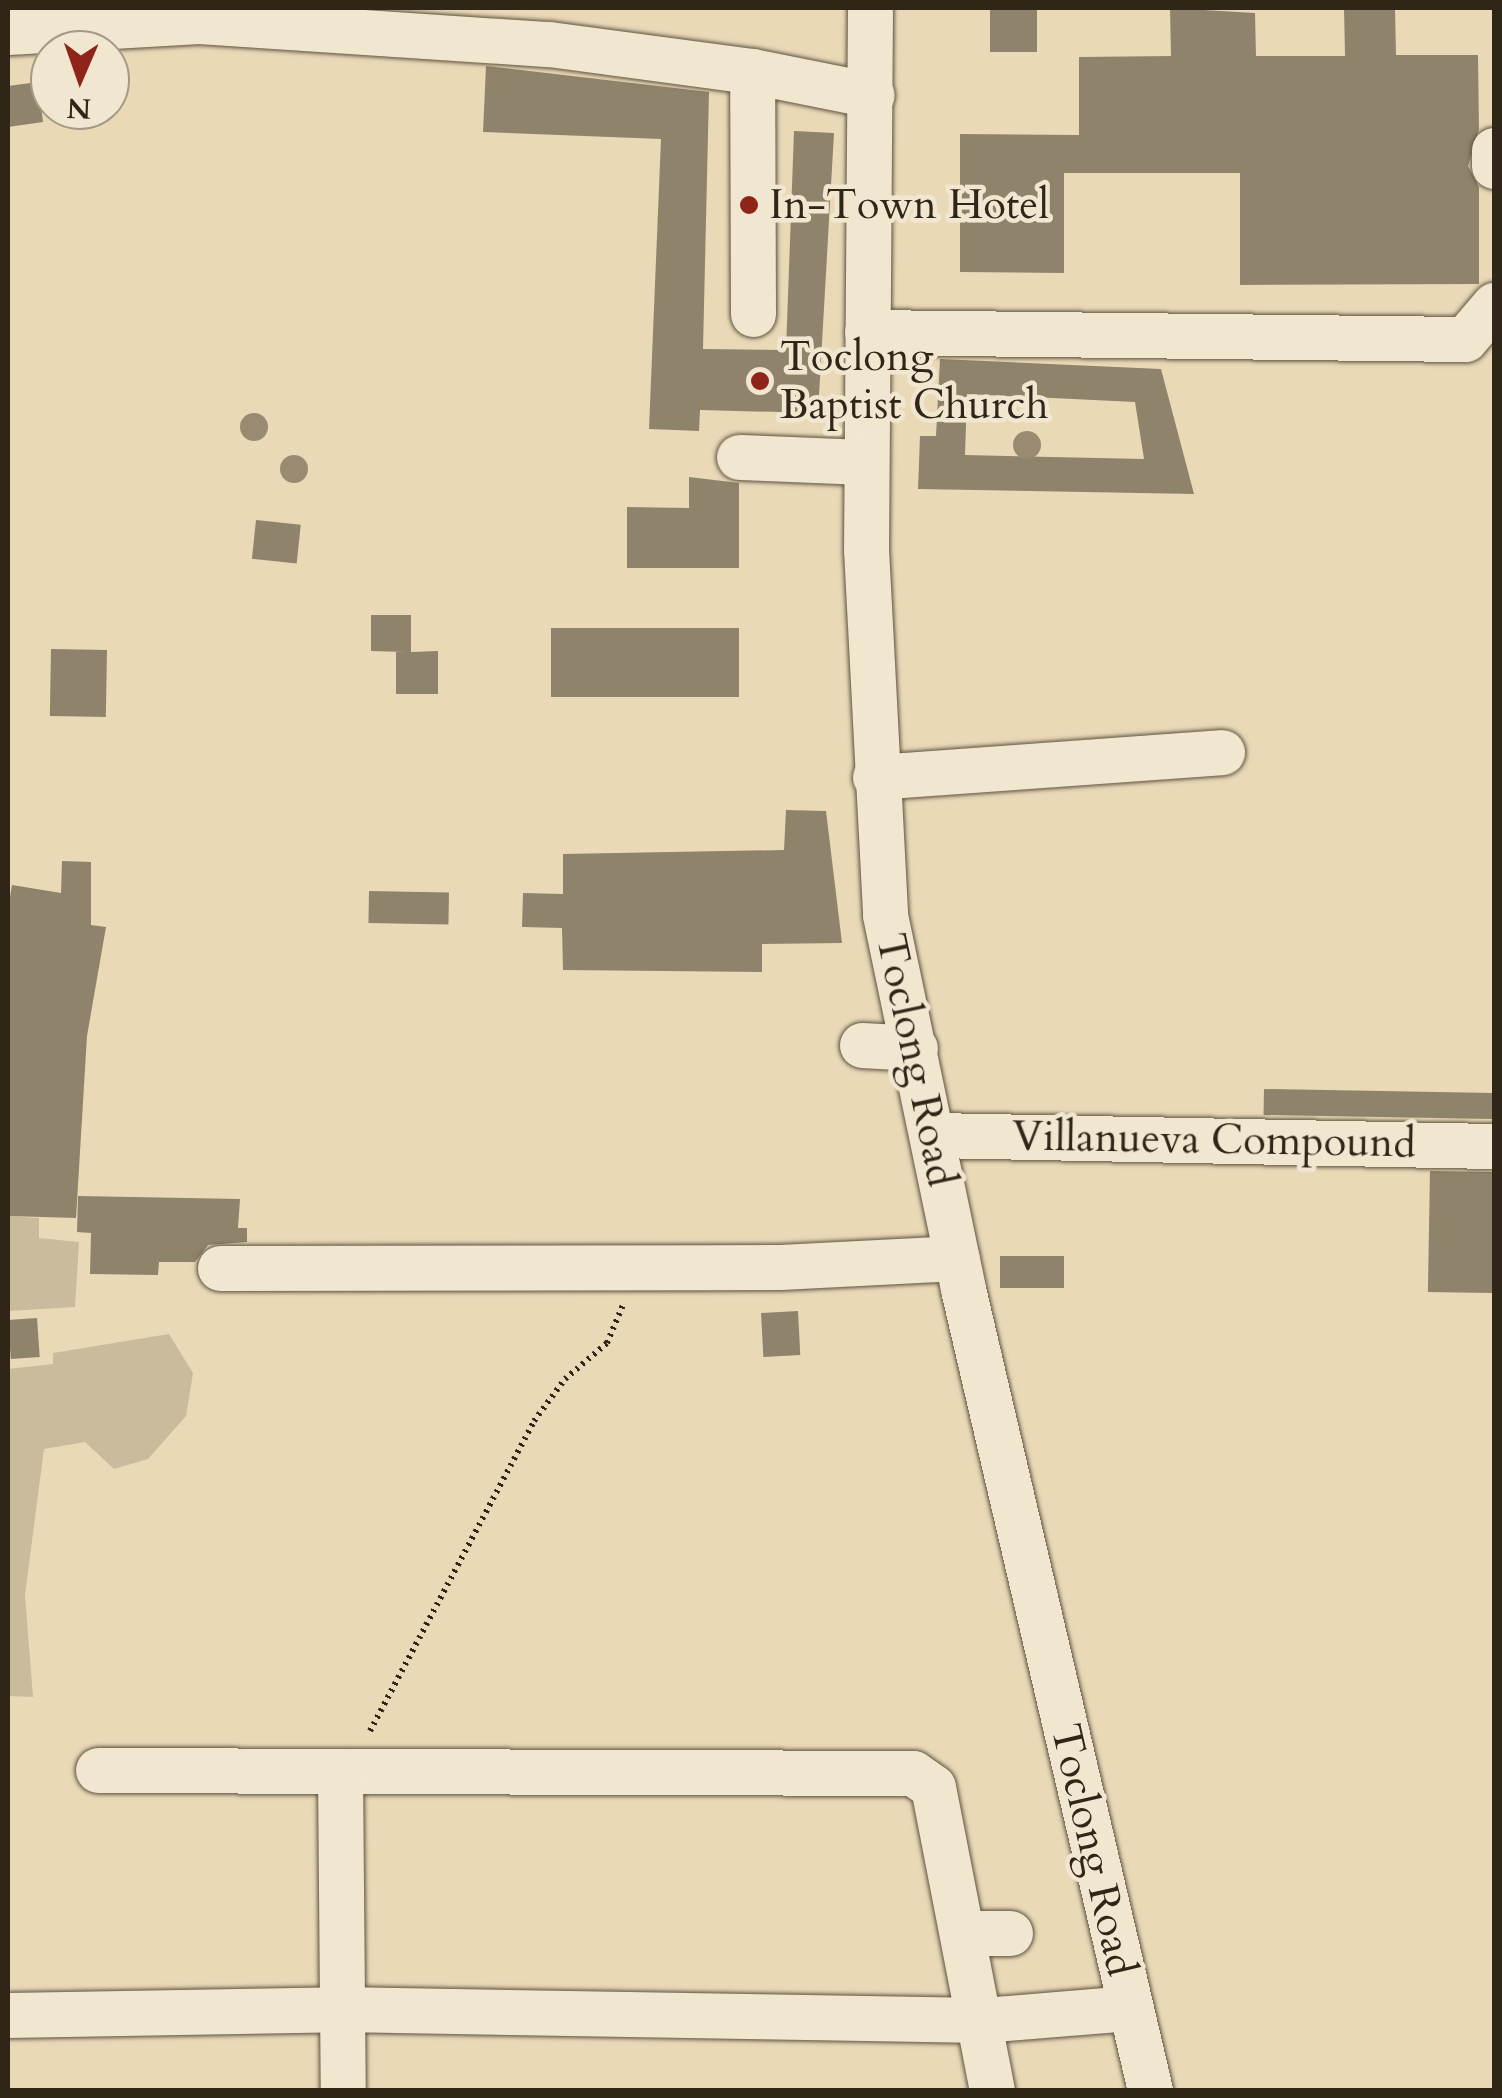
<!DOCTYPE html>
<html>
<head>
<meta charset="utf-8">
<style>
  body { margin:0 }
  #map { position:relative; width:1502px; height:2098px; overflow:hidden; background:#e9d9b7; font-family:Cardo,serif }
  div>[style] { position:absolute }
  .green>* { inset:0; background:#cabb9c }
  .building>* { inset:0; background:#90836b; transform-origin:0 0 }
  .path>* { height:6px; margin-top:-3px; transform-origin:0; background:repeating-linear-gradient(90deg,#302618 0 2.5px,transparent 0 7.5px) }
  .roads { filter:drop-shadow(0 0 2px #5e5340) drop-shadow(0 0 2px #5e5340) }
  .minor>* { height:45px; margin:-22.5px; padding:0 22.5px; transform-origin:22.5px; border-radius:22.5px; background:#f1e6d0 }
  .trees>* { width:28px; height:28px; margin:-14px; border-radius:50%; background:#988b72 }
  .dots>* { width:28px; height:28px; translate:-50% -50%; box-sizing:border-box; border:5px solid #f1e6d0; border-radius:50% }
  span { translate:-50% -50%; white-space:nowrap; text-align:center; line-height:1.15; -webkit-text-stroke:9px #f1e6d0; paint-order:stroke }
  .poi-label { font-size:42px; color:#302618 }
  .left { translate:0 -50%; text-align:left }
  .street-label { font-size:42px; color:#302618 }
  .frame { position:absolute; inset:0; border:10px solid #302618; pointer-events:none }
  .north { position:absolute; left:30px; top:30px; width:100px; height:100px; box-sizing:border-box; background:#f1e6d0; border:2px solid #a49986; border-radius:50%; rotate:182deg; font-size:28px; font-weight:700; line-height:40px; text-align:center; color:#302618 }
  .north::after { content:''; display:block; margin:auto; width:35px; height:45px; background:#8f2418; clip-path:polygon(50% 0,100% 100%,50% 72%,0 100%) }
</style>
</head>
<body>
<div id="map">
  <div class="green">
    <i style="clip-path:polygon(8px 1216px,39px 1218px,39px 1238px,79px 1242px,75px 1307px,8px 1311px)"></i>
    <i style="clip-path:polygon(169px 1334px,193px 1373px,186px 1416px,148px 1459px,114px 1469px,85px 1442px,44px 1449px,25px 1595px,33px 1697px,8px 1696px,8px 1369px,53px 1364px,53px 1353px)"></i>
  </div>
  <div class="building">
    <i style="left:990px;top:8px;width:47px;height:44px"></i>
    <i style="clip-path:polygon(1170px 8px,1255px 13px,1256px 56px,1345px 56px,1344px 8px,1395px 8px,1396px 55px,1478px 55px,1479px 129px,1468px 166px,1479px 187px,1479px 284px,1240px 285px,1240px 173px,1064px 173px,1064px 273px,960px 272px,960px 134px,1079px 135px,1079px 57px,1171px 56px)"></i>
    <i style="clip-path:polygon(486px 66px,709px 92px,703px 349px,786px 350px,794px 131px,834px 133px,818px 413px,700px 410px,699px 431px,649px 429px,661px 139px,483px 132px)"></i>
    <i style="clip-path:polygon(38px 82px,43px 122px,8px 127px,8px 86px)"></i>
    <i style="clip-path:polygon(evenodd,940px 359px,1161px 369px,1194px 494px,918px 489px,920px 436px,936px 436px,940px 359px,967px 394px,1135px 402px,1144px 459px,965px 455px,967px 394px)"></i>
    <i style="clip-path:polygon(689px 477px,739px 483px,739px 568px,627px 568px,627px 507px,689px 508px)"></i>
    <i style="left:256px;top:520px;width:45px;height:39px;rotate:6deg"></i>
    <i style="clip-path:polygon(371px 615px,411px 615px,411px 652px,438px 651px,438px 694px,396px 694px,396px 652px,405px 652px,371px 651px)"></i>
    <i style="left:551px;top:628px;width:188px;height:69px"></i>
    <i style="left:51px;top:649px;width:56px;height:67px;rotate:1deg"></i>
    <i style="clip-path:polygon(786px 810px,826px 811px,842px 943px,762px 944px,762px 972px,563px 970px,562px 928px,522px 927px,523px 893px,563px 894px,563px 854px,784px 850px)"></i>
    <i style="clip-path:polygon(62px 861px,91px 862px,91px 925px,106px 927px,87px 1036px,76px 1218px,8px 1216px,8px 909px,12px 885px,61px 893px)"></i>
    <i style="left:369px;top:891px;width:80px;height:32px;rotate:1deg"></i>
    <i style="left:1264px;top:1089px;width:230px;height:26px;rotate:1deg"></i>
    <i style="left:1430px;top:1171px;width:64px;height:121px;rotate:1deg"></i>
    <i style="clip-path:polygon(78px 1196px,240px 1199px,238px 1228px,247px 1228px,247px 1242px,208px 1245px,195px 1262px,159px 1262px,158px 1275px,90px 1274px,91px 1233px,77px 1232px)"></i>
    <i style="left:1000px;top:1256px;width:64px;height:32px"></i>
    <i style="left:798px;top:1311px;width:44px;height:37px;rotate:87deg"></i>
    <i style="left:37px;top:1318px;width:39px;height:29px;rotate:86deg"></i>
  </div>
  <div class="path">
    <i style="left:370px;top:1731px;width:351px;rotate:-62.1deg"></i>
    <i style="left:534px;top:1421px;width:52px;rotate:-53.6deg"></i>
    <i style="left:565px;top:1379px;width:55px;rotate:-40.6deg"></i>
    <i style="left:607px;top:1343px;width:41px;rotate:-67.2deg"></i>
  </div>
  <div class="roads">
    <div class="minor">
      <i style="left:870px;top:8px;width:541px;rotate:90.42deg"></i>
      <i style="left:866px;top:549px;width:366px;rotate:87deg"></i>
      <i style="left:885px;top:915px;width:382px;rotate:78.2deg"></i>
      <i style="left:963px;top:1289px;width:823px;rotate:76.86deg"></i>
      <i style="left:8px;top:32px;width:191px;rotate:-3.3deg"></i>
      <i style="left:199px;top:21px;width:351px;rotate:3.8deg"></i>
      <i style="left:549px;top:44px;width:205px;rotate:7.6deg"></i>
      <i style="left:1494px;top:150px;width:16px;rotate:90deg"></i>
      <i style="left:753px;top:314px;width:243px;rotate:-90.2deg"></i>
      <i style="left:752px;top:71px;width:122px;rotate:11.3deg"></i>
      <i style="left:867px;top:332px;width:598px;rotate:0.67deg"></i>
      <i style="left:1465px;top:339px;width:45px;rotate:-49.5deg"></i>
      <i style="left:739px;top:457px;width:127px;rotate:2.3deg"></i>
      <i style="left:875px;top:777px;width:348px;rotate:-4.1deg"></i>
      <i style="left:862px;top:1045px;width:53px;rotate:3.2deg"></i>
      <i style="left:934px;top:1135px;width:560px;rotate:1.13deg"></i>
      <i style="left:220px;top:1268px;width:560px;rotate:-0.1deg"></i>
      <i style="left:780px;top:1267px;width:177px;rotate:-2.9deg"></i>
      <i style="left:98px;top:1770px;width:815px;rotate:0.21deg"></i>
      <i style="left:913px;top:1773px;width:24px;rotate:35deg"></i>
      <i style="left:933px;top:1787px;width:309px;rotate:79deg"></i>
      <i style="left:340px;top:1772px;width:318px;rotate:89.5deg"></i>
      <i style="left:962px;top:1933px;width:48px"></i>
      <i style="left:8px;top:2015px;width:331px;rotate:-1deg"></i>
      <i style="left:339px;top:2009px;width:644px;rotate:0.98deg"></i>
      <i style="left:983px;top:2020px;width:147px;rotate:-4.7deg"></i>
    </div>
  </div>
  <div class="trees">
    <i style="left:254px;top:427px"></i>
    <i style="left:1027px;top:445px"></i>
    <i style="left:294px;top:469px"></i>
  </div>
  <div class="dots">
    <i style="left:749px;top:205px;background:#8f2418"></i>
    <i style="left:760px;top:381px;background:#8f2418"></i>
  </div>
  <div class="poi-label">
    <span class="left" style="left:769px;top:205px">In-Town Hotel</span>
    <span class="left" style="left:780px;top:381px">Toclong<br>Baptist Church</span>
  </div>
  <div class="street-label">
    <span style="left:916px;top:1060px;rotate:78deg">Toclong Road</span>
    <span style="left:1214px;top:1140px;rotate:1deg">Villanueva Compound</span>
    <span style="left:1093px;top:1850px;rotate:77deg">Toclong Road</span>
  </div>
  <div class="frame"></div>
  <div class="north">N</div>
</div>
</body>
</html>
